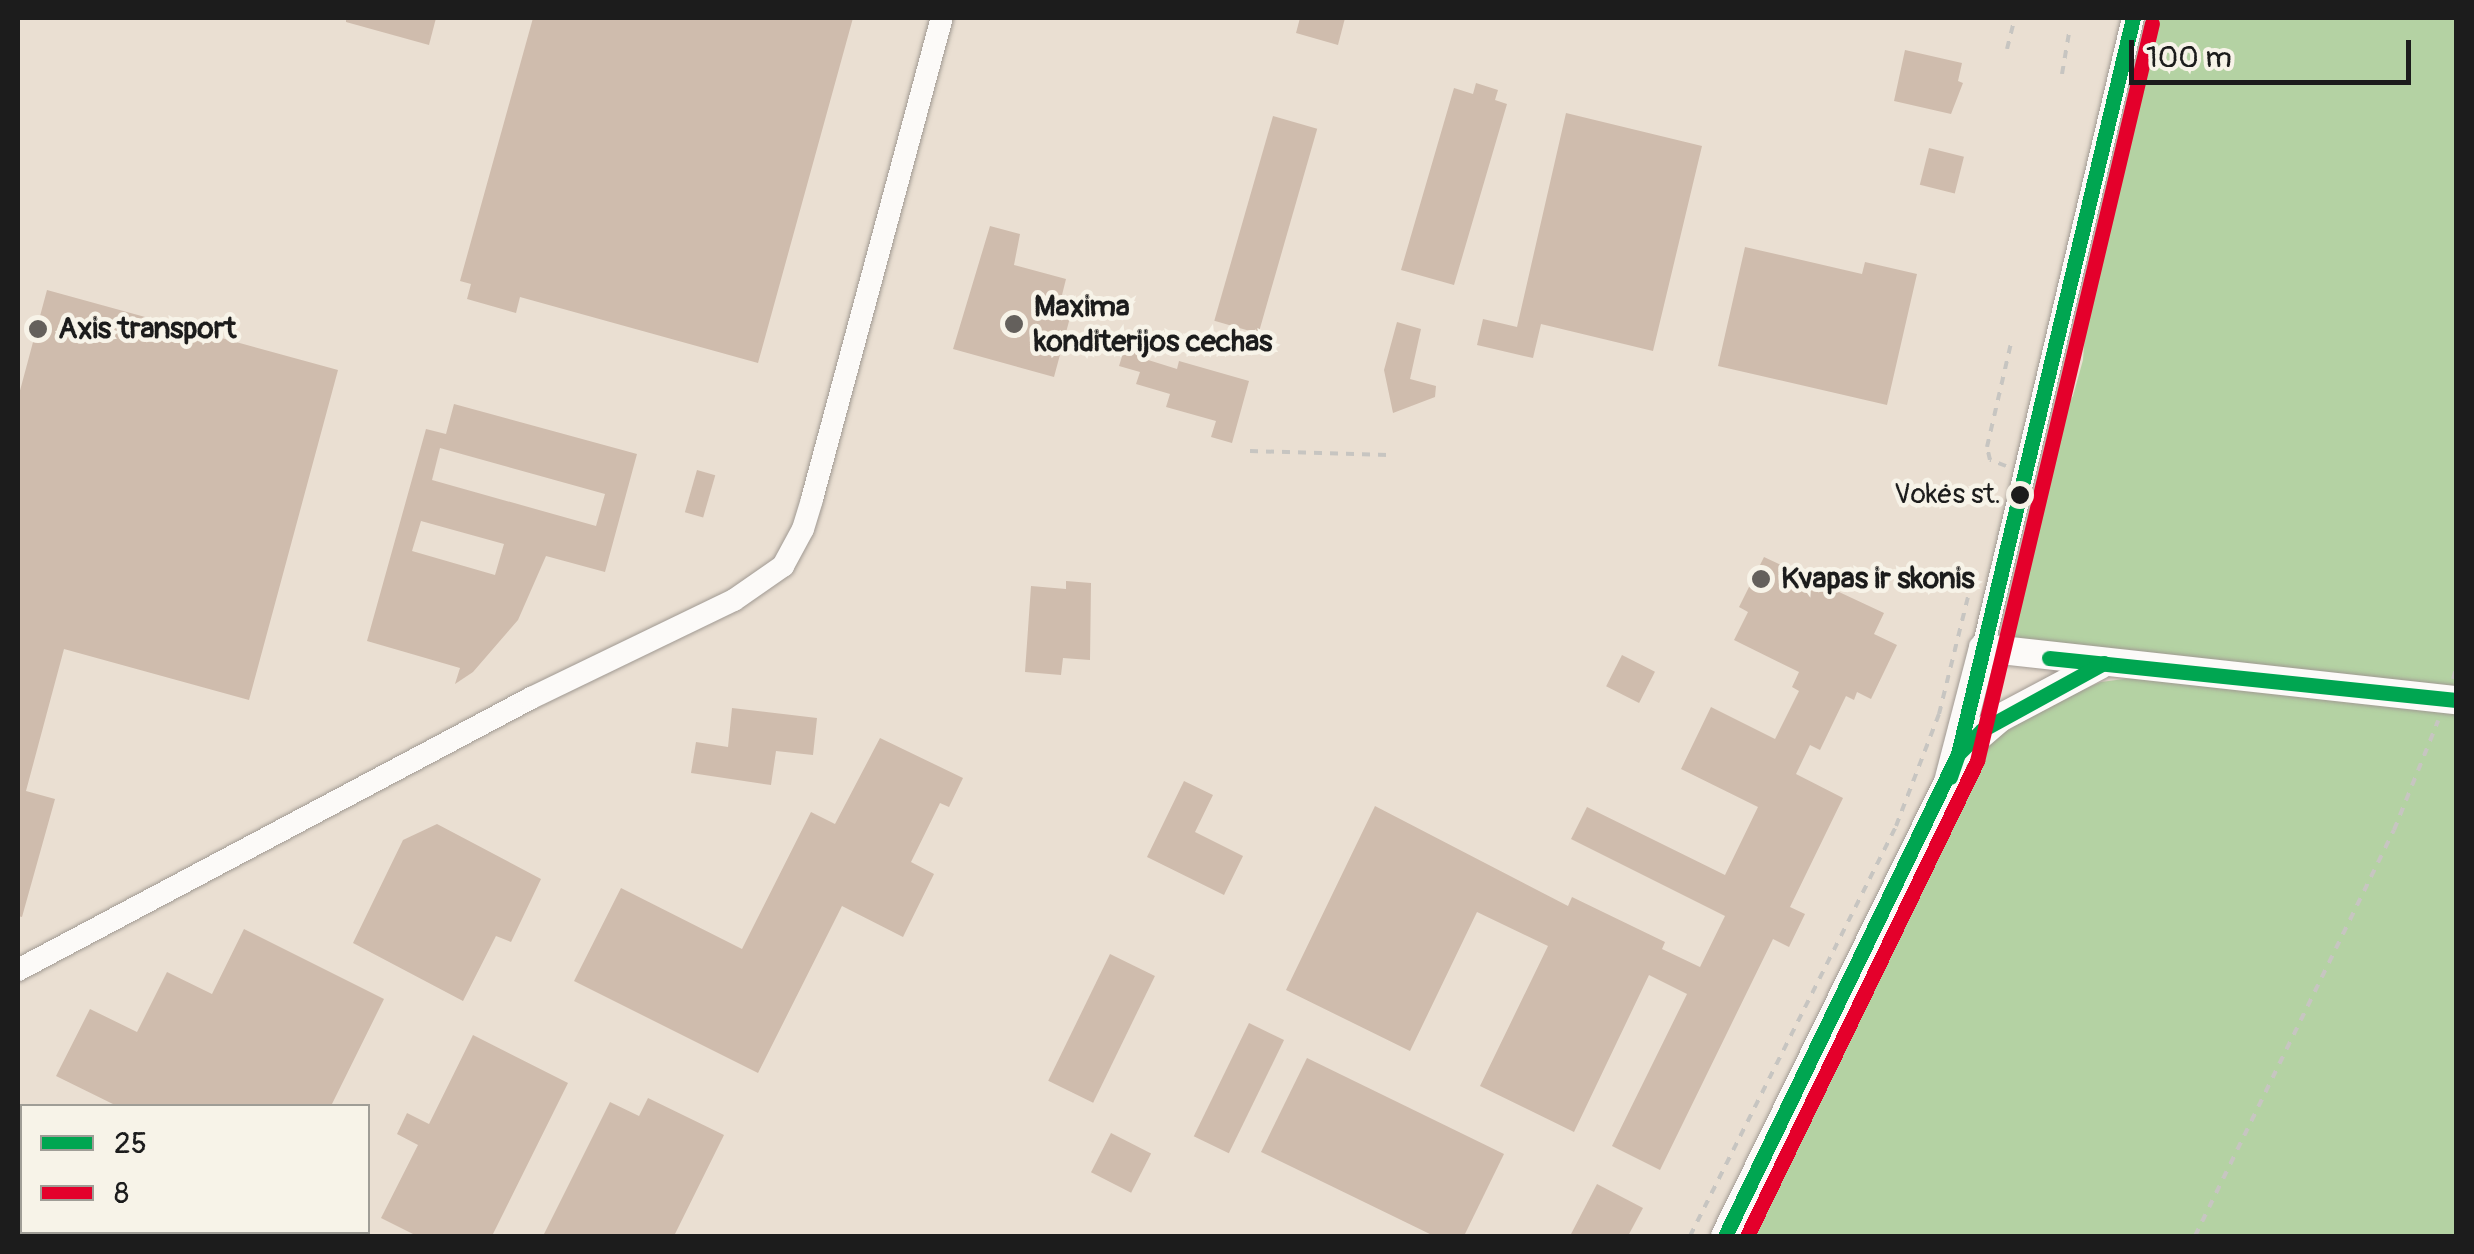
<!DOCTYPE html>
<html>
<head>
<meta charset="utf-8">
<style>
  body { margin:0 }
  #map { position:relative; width:2474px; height:1254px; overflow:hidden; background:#eadfd2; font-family:Pangolin,sans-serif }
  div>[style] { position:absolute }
  .green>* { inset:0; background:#b4d2a3 }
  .building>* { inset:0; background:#cfbcad; transform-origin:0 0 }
  .path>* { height:4px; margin-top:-2px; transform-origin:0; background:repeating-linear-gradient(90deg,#c7c5c1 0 8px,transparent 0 16px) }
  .roads { filter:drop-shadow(0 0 2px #a09992) drop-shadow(0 0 2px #a09992) }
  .minor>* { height:22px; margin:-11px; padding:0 11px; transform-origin:11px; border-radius:11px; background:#fcfaf8 }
  .major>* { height:28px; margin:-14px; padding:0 14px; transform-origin:14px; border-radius:14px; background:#fcfaf8 }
  .bus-1>* { height:15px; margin:-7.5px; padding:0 7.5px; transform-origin:7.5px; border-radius:7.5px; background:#00a651 }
  .bus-2>* { height:15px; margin:-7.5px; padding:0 7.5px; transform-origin:7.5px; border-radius:7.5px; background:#e4002b }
  .dots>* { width:28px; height:28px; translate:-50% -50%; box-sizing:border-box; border:5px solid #f7f3e8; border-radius:50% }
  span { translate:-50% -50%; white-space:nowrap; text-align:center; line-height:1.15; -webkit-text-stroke:9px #f7f3e8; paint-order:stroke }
  .bus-label { font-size:28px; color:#1c1c1c }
  .right { translate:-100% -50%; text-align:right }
  .poi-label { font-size:30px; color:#1c1c1c; font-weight:700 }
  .left { translate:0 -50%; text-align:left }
  .frame { position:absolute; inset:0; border:20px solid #1c1c1c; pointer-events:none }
  .legend { position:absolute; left:20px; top:1104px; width:350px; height:130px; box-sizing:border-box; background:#f7f3e8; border:2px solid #9f9d96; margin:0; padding:12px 18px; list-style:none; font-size:30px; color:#1c1c1c }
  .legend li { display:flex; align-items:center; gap:20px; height:50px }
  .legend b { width:50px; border:2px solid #9f9d96 }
  .scale { position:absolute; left:2129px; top:40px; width:282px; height:45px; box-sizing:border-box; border:5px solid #1c1c1c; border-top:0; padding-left:12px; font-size:30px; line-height:35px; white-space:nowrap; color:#1c1c1c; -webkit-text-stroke:8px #f7f3e8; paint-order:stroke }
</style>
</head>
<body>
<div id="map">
  <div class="green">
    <i style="clip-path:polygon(2149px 18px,2456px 18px,2456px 686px,2027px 644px,2014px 638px,2009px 618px,2051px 430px,2073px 396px,2083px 360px,2090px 262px)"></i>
    <i style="clip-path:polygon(2131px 678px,2456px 711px,2456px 1236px,1743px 1236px,1986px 744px,2053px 702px,2101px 682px)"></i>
  </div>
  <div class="building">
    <i style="clip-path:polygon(346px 18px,436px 18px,429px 45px,346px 22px)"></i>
    <i style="clip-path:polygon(533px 18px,853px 18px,758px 363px,520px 297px,516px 313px,467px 299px,471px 284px,460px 281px)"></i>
    <i style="clip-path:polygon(1300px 18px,1345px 18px,1338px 45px,1296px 33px)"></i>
    <i style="clip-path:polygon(1905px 50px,1962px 63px,1958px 81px,1963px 83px,1951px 114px,1894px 101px)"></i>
    <i style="clip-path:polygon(1476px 83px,1498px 90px,1495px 100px,1507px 104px,1454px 285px,1401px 270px,1454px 88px,1473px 94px)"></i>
    <i style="clip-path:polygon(1566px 113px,1702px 146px,1653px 351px,1541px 324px,1533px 358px,1477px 345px,1483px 319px,1517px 327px)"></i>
    <i style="left:1273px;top:116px;width:46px;height:213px;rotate:16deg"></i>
    <i style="left:1929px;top:148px;width:36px;height:38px;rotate:14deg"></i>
    <i style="clip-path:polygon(990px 226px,1020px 234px,1014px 265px,1066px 279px,1062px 295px,1075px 299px,1054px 377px,953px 349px)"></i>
    <i style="clip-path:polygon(1745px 247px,1862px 274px,1865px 262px,1917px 274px,1887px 405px,1718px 366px)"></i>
    <i style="clip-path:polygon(47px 290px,338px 370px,249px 700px,64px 649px,26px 791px,55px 799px,22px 917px,18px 916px,18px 398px)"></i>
    <i style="clip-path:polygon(1397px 322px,1421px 329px,1410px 379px,1436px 386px,1435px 397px,1393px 413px,1384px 370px)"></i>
    <i style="clip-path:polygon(1125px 347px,1147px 353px,1145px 359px,1177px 369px,1179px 361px,1249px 381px,1232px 443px,1211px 437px,1216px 421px,1166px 407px,1170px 394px,1136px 384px,1140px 372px,1119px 366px)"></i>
    <i style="clip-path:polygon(evenodd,454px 404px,637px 454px,605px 572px,546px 556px,518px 620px,473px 672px,455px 684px,460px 668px,367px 641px,426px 429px,446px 434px,454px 404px,440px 448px,605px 494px,596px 526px,432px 480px,440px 448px,454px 404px,421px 521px,504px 544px,495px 575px,412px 551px,421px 521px)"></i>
    <i style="left:697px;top:470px;width:19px;height:44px;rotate:16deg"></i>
    <i style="clip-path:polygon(1764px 557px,1884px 613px,1874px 634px,1897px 645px,1871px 699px,1857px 692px,1854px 700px,1846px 696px,1820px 750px,1810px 745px,1796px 774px,1843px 798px,1790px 907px,1805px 914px,1789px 947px,1773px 939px,1660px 1170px,1612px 1146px,1687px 994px,1649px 975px,1574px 1132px,1480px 1086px,1548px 946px,1477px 912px,1410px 1051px,1286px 990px,1375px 806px,1568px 906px,1572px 897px,1665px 942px,1662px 949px,1700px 967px,1725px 916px,1571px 839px,1587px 807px,1725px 875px,1758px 807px,1681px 769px,1711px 707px,1775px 739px,1799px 691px,1792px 687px,1799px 672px,1734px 640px,1748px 612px,1739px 607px)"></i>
    <i style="clip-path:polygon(1066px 581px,1091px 583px,1090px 660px,1063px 658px,1061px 675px,1025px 672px,1031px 586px,1066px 589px)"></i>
    <i style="left:1622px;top:655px;width:37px;height:35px;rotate:27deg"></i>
    <i style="clip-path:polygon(732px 708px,817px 718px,813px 755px,776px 751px,771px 785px,691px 773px,696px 742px,728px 747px)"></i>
    <i style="clip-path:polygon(880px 738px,963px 778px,949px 807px,940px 803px,911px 862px,934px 874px,903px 937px,842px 906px,758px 1073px,574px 981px,621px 888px,742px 949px,811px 812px,835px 824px)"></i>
    <i style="clip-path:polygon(1184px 781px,1213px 795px,1195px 832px,1243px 856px,1224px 895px,1147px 857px)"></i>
    <i style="clip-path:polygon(437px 824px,541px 879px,511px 942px,496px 936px,463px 1001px,353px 943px,403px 840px)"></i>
    <i style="clip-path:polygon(244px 929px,384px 999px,331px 1106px,117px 1106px,56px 1076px,90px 1009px,137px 1032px,167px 972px,212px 994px)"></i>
    <i style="left:1110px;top:954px;width:50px;height:141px;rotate:26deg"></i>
    <i style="left:1249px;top:1023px;width:39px;height:126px;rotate:26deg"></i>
    <i style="clip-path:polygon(473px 1035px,568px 1083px,492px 1236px,417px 1236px,381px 1218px,418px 1145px,397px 1134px,407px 1113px,429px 1124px)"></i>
    <i style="clip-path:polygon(1307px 1058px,1504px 1154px,1464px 1236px,1434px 1236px,1261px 1152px)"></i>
    <i style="clip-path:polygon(648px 1098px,724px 1135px,674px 1236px,543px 1236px,610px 1102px,639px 1116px)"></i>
    <i style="left:1111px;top:1133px;width:45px;height:44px;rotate:27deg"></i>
    <i style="clip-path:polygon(1597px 1184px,1643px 1208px,1628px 1236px,1570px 1236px)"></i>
  </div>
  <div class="path">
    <i style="left:2007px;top:49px;width:32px;rotate:-76deg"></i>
    <i style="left:2062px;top:74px;width:42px;rotate:-80.3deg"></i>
    <i style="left:1250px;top:451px;width:138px;rotate:1.7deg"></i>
    <i style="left:2006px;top:466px;width:17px;rotate:-159deg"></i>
    <i style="left:1990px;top:460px;width:13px;rotate:-103deg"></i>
    <i style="left:1987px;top:447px;width:111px;rotate:-77deg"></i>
    <i style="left:2453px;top:679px;width:10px;rotate:-73deg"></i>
    <i style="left:1690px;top:1236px;width:459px;rotate:-63.3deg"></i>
    <i style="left:1896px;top:826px;width:120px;rotate:-69deg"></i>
    <i style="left:1939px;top:714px;width:149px;rotate:-76.1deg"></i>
    <i style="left:2195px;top:1236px;width:452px;rotate:-63.9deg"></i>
    <i style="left:2394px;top:830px;width:118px;rotate:-68deg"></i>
  </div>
  <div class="roads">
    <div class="minor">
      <i style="left:1983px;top:648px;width:648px;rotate:-76.61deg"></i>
      <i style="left:18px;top:970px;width:581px;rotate:-27.93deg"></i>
      <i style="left:531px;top:698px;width:225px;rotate:-25.8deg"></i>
      <i style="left:734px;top:600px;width:60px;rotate:-34.8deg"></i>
      <i style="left:783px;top:566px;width:42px;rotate:-61.6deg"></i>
      <i style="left:803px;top:529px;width:31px;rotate:-73deg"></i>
      <i style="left:812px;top:499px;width:498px;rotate:-74.9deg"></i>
    </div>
    <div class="major">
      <i style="left:1959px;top:753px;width:54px;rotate:-40.5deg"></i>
      <i style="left:2000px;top:718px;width:113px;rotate:-27.9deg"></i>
      <i style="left:1725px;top:1236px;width:506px;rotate:-63.84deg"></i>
      <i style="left:1948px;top:782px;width:138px;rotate:-75.4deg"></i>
      <i style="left:1983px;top:648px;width:476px;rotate:6.3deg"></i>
    </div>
  </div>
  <div class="bus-1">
    <i style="left:2049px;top:658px;width:409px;rotate:5.9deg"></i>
    <i style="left:1950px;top:777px;width:24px;rotate:-71deg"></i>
    <i style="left:1958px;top:754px;width:34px;rotate:-45deg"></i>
    <i style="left:1982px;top:730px;width:139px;rotate:-28.8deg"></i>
    <i style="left:1725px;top:1236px;width:535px;rotate:-64.2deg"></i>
    <i style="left:1958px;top:754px;width:757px;rotate:-76.63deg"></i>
  </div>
  <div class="bus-2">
    <i style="left:1747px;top:1236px;width:528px;rotate:-64.16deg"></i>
    <i style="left:1977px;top:761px;width:758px;rotate:-76.66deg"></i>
  </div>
  <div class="dots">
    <i style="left:1014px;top:324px;background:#64605c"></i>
    <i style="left:38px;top:329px;background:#64605c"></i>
    <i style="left:2020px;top:495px;background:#1c1c1c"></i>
    <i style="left:1761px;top:579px;background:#64605c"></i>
  </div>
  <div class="bus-label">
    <span class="right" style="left:2001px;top:495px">Vokės st.</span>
  </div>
  <div class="poi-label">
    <span class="left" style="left:1034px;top:324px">Maxima<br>konditerijos cechas</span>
    <span class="left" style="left:58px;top:329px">Axis transport</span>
    <span class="left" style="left:1781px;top:579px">Kvapas ir skonis</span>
  </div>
  <div class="frame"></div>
  <ul class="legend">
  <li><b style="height:12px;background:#00a651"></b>25</li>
  <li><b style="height:12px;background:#e4002b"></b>8</li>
  </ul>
  <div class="scale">100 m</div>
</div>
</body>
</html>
